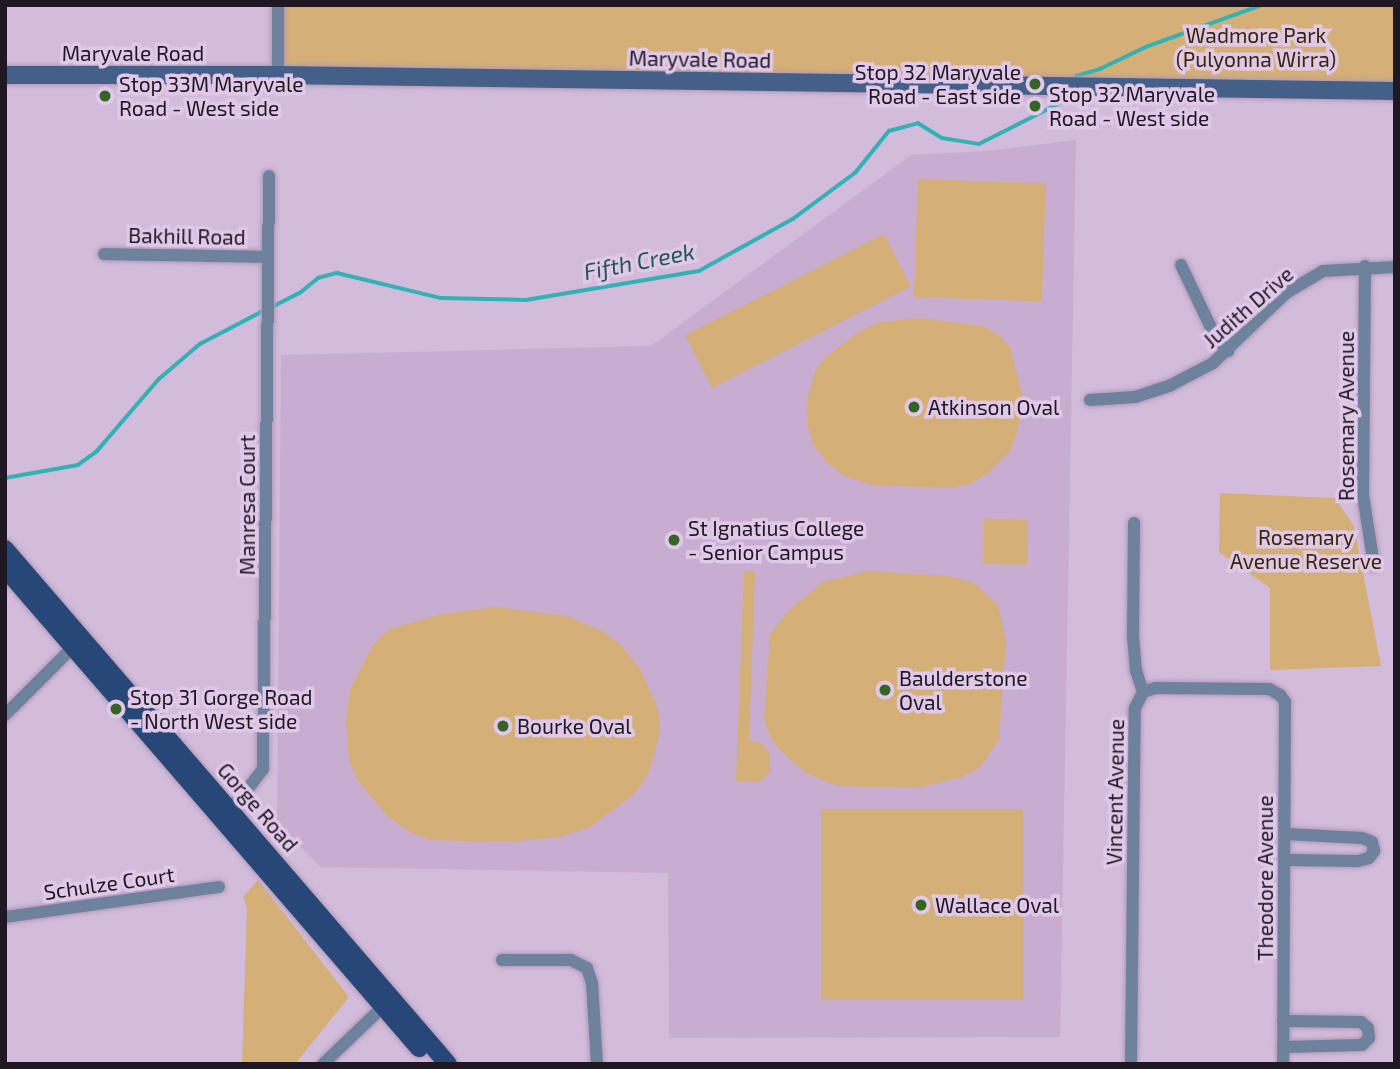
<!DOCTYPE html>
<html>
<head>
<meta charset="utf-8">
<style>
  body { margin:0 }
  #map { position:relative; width:1400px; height:1069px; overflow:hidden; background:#d3bbdb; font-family:"Exo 2",sans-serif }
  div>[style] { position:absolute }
  .built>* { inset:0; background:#c8add1 }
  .green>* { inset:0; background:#d4af77; transform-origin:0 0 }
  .stream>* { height:3.5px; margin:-1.75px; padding:0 1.75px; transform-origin:1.75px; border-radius:1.75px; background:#31b2b5 }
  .roads { filter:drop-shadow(0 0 2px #af9ab6) drop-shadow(0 0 2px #af9ab6) }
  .street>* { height:12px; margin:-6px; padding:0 6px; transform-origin:6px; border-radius:6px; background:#6e819d }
  .secondary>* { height:18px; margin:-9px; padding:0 9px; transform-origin:9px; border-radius:9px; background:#446088 }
  .primary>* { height:18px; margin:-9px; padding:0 9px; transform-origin:9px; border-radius:9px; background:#264778 }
  .dots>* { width:19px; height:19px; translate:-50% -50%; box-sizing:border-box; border:4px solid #e0c8e8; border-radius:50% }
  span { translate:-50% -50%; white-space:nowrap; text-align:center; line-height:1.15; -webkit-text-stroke:7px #e0c8e8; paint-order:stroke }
  .park-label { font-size:21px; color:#392604 }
  .street-label { font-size:21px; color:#1f1722 }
  .poi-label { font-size:21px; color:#1f1722 }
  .right { translate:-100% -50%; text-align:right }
  .left { translate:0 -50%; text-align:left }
  .water-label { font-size:23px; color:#225658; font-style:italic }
  .frame { position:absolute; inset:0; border:7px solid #1f1722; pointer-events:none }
</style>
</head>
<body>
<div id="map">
  <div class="built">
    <i style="clip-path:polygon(1076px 140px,1060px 1037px,669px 1038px,668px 873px,321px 867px,277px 824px,281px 355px,651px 346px,911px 155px,987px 151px)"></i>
  </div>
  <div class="green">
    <i style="clip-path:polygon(278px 5px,1395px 5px,1395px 91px,278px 75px)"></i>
    <i style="left:918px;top:179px;width:128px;height:118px;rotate:2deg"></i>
    <i style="left:884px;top:234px;width:59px;height:223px;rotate:63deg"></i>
    <i style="clip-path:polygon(920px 318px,983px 326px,999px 335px,1010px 347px,1022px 394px,1018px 429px,1011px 450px,987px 474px,970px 484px,949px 488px,872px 485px,843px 475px,826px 461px,813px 444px,808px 427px,807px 401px,815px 371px,827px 356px,857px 333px,879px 322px)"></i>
    <i style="clip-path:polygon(1220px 493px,1335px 498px,1354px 526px,1381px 666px,1270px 670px,1270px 588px,1219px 552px)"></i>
    <i style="left:984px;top:519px;width:44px;height:45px;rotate:1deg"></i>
    <i style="clip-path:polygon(744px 571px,755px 572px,749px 741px,760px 742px,770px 753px,770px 773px,759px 782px,736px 781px)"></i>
    <i style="clip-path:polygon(869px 571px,948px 576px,973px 582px,998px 605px,1006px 642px,999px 740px,980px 767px,962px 777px,917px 788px,838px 786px,806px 773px,778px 748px,769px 734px,764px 718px,770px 634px,790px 609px,823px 582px)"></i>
    <i style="clip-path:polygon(496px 607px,567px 616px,604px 632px,622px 646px,640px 669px,658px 709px,660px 731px,655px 752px,648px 774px,634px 794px,590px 827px,559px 837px,509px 842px,431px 840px,412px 833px,387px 816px,357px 779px,349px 760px,346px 721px,350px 689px,373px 645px,389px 629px,442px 614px)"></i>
    <i style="left:1023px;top:809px;width:191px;height:202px;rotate:90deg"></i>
    <i style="clip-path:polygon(258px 880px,349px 997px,295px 1064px,242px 1064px,247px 907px,243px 897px)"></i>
  </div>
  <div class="stream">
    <i style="left:1074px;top:81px;width:6px;rotate:-59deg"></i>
    <i style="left:1077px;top:76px;width:24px;rotate:-17deg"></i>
    <i style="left:1100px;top:69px;width:51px;rotate:-25.6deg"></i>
    <i style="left:1146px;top:47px;width:123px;rotate:-19.9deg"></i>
    <i style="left:270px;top:308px;width:35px;rotate:-27deg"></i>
    <i style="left:301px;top:292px;width:22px;rotate:-39deg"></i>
    <i style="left:318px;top:278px;width:20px;rotate:-15deg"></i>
    <i style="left:337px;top:273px;width:107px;rotate:13.5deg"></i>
    <i style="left:441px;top:298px;width:85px;rotate:1.3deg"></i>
    <i style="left:526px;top:300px;width:175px;rotate:-9.5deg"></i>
    <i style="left:699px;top:271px;width:107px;rotate:-29deg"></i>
    <i style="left:793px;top:219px;width:77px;rotate:-36.6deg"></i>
    <i style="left:855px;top:173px;width:54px;rotate:-51deg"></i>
    <i style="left:889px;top:131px;width:30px;rotate:-15deg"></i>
    <i style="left:918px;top:123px;width:28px;rotate:32deg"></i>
    <i style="left:942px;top:138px;width:37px;rotate:9deg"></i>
    <i style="left:979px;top:144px;width:93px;rotate:-26.8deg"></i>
    <i style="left:1062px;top:102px;width:9px;rotate:-58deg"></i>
    <i style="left:5px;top:478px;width:74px;rotate:-10.1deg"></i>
    <i style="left:78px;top:465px;width:24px;rotate:-36deg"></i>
    <i style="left:97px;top:451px;width:95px;rotate:-49.3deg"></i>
    <i style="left:159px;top:379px;width:54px;rotate:-40.5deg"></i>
    <i style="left:200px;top:344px;width:71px;rotate:-27.6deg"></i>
  </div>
  <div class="roads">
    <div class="street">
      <i style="left:278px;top:5px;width:70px;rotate:90deg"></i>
      <i style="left:104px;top:254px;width:164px;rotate:1deg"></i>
      <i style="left:1181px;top:265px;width:81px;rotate:64.4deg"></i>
      <i style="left:1216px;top:338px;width:18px;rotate:47deg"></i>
      <i style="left:1365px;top:266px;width:229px;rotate:90.5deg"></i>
      <i style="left:1363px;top:495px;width:71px;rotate:81.1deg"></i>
      <i style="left:1090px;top:400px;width:45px;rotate:-3.8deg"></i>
      <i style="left:1135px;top:397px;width:38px;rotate:-18deg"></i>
      <i style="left:1171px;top:385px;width:47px;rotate:-27.6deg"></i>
      <i style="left:1213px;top:363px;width:101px;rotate:-43.8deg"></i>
      <i style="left:1286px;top:293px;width:43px;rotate:-30.7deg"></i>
      <i style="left:1323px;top:271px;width:72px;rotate:-3.2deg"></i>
      <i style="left:1143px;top:692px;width:13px;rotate:-18deg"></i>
      <i style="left:1155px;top:688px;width:114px;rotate:0.5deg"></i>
      <i style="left:1269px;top:689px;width:13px;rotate:29deg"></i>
      <i style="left:1280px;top:695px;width:9px;rotate:54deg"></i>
      <i style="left:1285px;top:702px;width:362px;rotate:90.3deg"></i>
      <i style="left:5px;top:715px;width:105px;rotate:-45deg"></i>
      <i style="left:227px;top:816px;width:59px;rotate:-52.5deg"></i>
      <i style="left:263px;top:769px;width:593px;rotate:-89.42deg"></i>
      <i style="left:1285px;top:860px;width:73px;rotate:0.8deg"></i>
      <i style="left:1358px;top:861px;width:11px;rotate:-15deg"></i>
      <i style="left:1369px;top:858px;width:9px;rotate:-54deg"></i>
      <i style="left:1374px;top:851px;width:9px;rotate:-103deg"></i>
      <i style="left:1372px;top:842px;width:11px;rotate:-158deg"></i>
      <i style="left:1362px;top:838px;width:77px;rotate:-177deg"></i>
      <i style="left:5px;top:917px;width:216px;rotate:-8deg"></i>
      <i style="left:502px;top:960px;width:69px"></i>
      <i style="left:571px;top:960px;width:18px;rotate:27deg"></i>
      <i style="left:587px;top:968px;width:16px;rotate:72deg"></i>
      <i style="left:592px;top:983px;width:81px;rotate:86.5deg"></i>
      <i style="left:1283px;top:1047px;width:79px;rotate:-1.5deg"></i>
      <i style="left:1362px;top:1045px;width:10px;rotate:-45deg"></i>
      <i style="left:1369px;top:1038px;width:10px;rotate:-96deg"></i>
      <i style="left:1368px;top:1028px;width:9px;rotate:-139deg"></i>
      <i style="left:1361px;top:1022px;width:78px;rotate:-179.3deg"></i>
      <i style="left:323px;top:1064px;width:91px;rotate:-43.7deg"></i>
      <i style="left:1131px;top:1064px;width:356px;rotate:-89.4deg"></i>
      <i style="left:1135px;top:708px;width:18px;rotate:-63deg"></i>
      <i style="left:1143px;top:692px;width:22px;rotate:-108deg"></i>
      <i style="left:1136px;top:671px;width:33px;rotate:-95deg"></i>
      <i style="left:1133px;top:638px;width:115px;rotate:-89.5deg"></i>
    </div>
    <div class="secondary">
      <i style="left:5px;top:75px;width:273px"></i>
      <i style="left:278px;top:75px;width:1117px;rotate:0.82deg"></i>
    </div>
    <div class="primary">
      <i style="left:5px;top:549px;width:679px;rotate:49.3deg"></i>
      <i style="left:5px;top:568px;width:634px;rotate:49.22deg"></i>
    </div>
  </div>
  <div class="dots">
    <i style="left:1035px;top:84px;background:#366424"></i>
    <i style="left:105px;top:96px;background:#366424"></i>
    <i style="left:1035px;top:106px;background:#366424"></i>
    <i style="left:914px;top:407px;background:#366424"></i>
    <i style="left:674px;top:540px;background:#366424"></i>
    <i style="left:885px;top:690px;background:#366424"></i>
    <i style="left:116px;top:709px;background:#366424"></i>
    <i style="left:503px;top:726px;background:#366424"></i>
    <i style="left:921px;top:905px;background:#366424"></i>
  </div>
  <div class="park-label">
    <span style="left:1256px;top:47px">Wadmore Park<br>(Pulyonna Wirra)</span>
    <span style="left:1306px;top:549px">Rosemary<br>Avenue Reserve</span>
  </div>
  <div class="street-label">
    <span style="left:133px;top:53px">Maryvale Road</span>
    <span style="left:700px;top:59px;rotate:1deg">Maryvale Road</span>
    <span style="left:187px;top:236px;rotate:1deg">Bakhill Road</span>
    <span style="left:1248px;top:307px;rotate:-41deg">Judith Drive</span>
    <span style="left:1346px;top:416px;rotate:-90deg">Rosemary Avenue</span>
    <span style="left:247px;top:505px;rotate:-90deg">Manresa Court</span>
    <span style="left:1115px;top:792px;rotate:-89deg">Vincent Avenue</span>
    <span style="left:258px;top:807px;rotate:49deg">Gorge Road</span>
    <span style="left:1265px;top:878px;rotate:-90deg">Theodore Avenue</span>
    <span style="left:109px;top:883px;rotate:-8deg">Schulze Court</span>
  </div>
  <div class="poi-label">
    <span class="right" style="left:1021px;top:84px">Stop 32 Maryvale<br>Road - East side</span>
    <span class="left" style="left:119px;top:96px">Stop 33M Maryvale<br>Road - West side</span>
    <span class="left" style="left:1049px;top:106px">Stop 32 Maryvale<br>Road - West side</span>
    <span class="left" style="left:928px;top:407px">Atkinson Oval</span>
    <span class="left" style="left:688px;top:540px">St Ignatius College<br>- Senior Campus</span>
    <span class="left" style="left:899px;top:690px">Baulderstone<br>Oval</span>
    <span class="left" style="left:130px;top:709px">Stop 31 Gorge Road<br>- North West side</span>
    <span class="left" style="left:517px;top:726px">Bourke Oval</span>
    <span class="left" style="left:935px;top:905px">Wallace Oval</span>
  </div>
  <div class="water-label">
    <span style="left:639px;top:261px;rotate:-11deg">Fifth Creek</span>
  </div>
  <div class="frame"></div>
</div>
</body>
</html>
